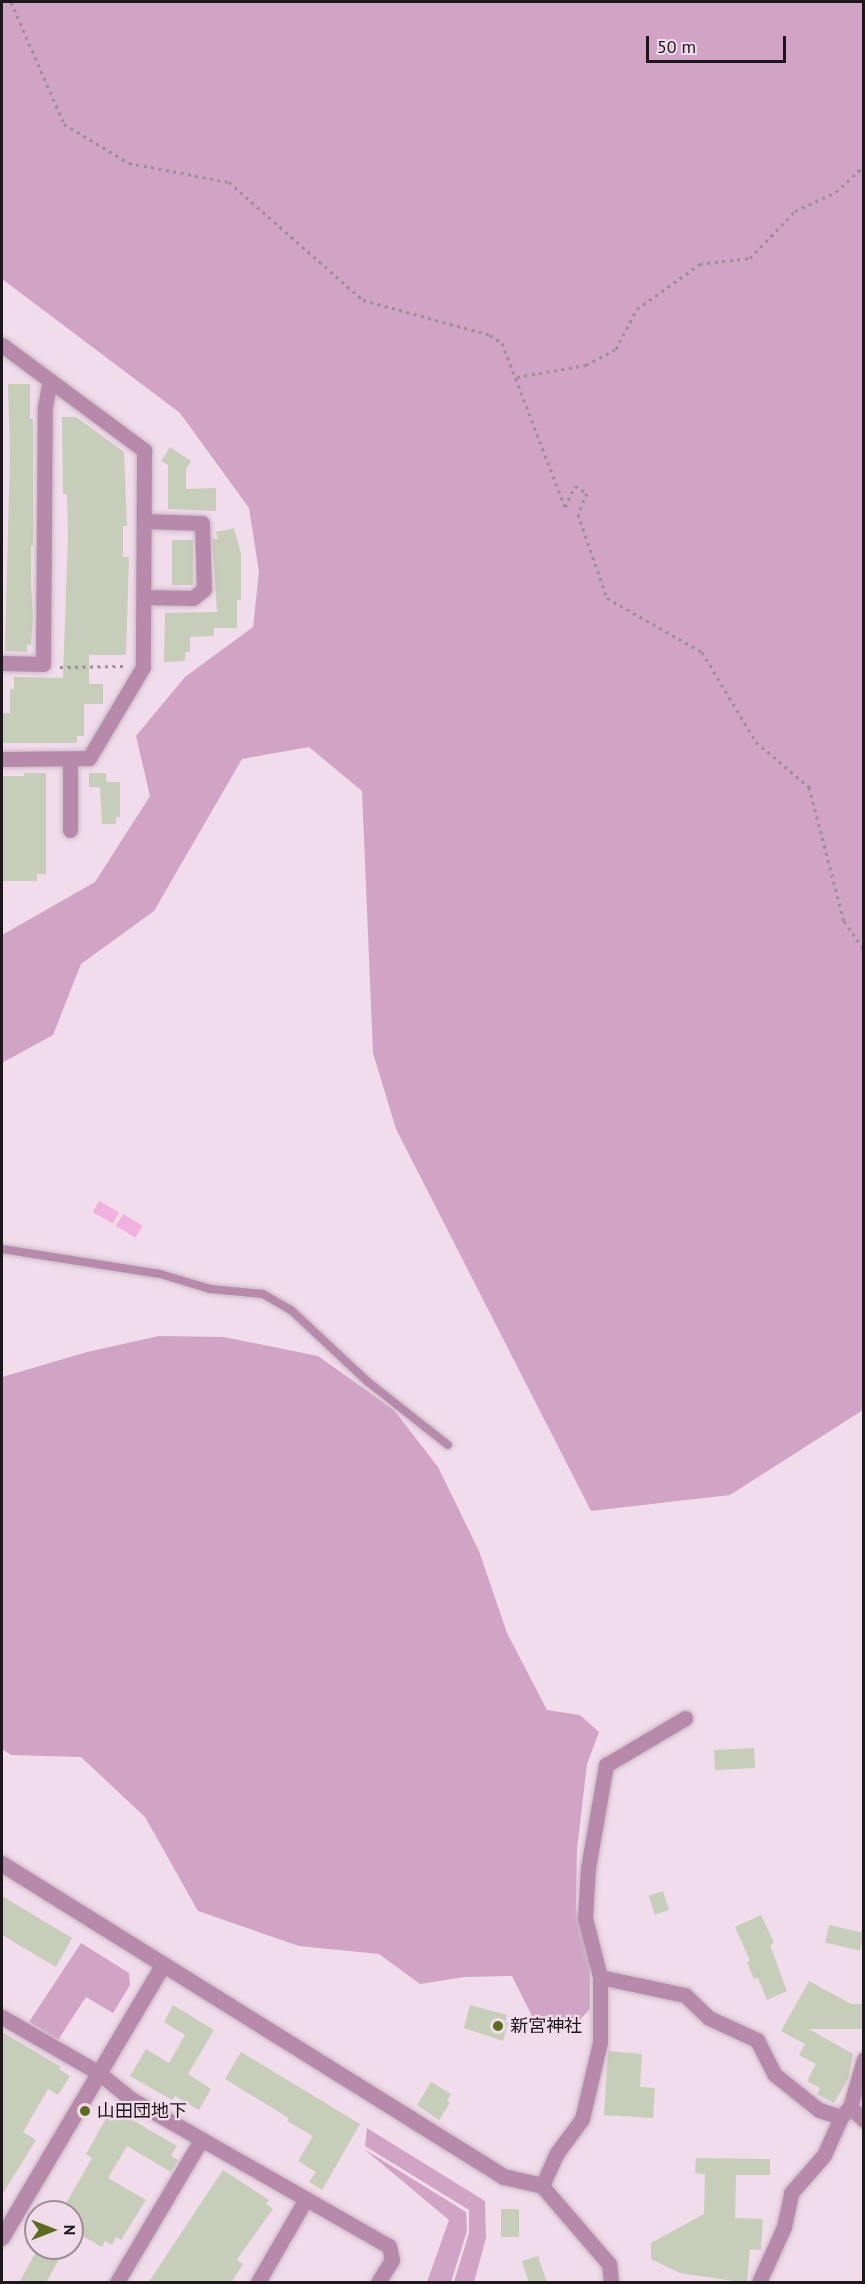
<!DOCTYPE html>
<html>
<head>
<meta charset="utf-8">
<style>
  body { margin:0 }
  #map { position:relative; width:865px; height:2284px; overflow:hidden; background:#f0dcea; font-family:"PT Sans","Noto Sans JP",sans-serif }
  div>[style] { position:absolute }
  .green>* { inset:0; background:#d1a4c5 }
  .water>* { inset:0; background:#f2b0e1; transform-origin:0 0 }
  .building>* { inset:0; background:#c6cdb9; transform-origin:0 0 }
  .path>* { height:3px; margin-top:-1.5px; transform-origin:0; background:repeating-linear-gradient(90deg,#9c8d97 0 3px,transparent 0 7.5px) }
  .roads { filter:drop-shadow(0 0 2px #cab8c5) drop-shadow(0 0 2px #cab8c5) }
  .service>* { height:8px; margin:-4px; padding:0 4px; transform-origin:4px; border-radius:4px; background:#b78aac }
  .minor>* { height:15px; margin:-7.5px; padding:0 7.5px; transform-origin:7.5px; border-radius:7.5px; background:#b78aac }
  .tertiary>* { height:16px; margin:-8px; padding:0 8px; transform-origin:8px; border-radius:8px; background:#b78aac }
  .dots>* { width:16px; height:16px; translate:-50% -50%; box-sizing:border-box; border:3px solid #f0dcea; border-radius:50% }
  span { translate:-50% -50%; white-space:nowrap; text-align:center; line-height:1.15; -webkit-text-stroke:4.5px #f0dcea; paint-order:stroke }
  .poi-label { font-size:18px; color:#1d161b }
  .left { translate:0 -50%; text-align:left }
  .frame { position:absolute; inset:0; border:3px solid #1d161b; pointer-events:none }
  .north { position:absolute; left:24px; top:2200px; width:60px; height:60px; box-sizing:border-box; background:#f0dcea; border:2px solid #9c8d97; border-radius:50%; rotate:90deg; font-size:16px; font-weight:700; line-height:24px; text-align:center; color:#1d161b }
  .north::after { content:''; display:block; margin:auto; width:21px; height:27px; background:#586e1d; clip-path:polygon(50% 0,100% 100%,50% 72%,0 100%) }
  .scale { position:absolute; left:646px; top:36px; width:140px; height:27px; box-sizing:border-box; border:3px solid #1d161b; border-top:0; padding-left:8px; font-size:18px; line-height:21px; white-space:nowrap; color:#1d161b; -webkit-text-stroke:4px #f0dcea; paint-order:stroke }
</style>
</head>
<body>
<div id="map">
  <div class="green">
    <i style="clip-path:polygon(2px 2px,863px 2px,863px 1410px,730px 1495px,591px 1511px,396px 1129px,373px 1053px,362px 791px,309px 747px,242px 759px,154px 911px,81px 964px,53px 1035px,2px 1063px,2px 935px,95px 882px,150px 796px,136px 736px,185px 677px,253px 627px,259px 572px,249px 508px,180px 413px,2px 279px)"></i>
    <i style="clip-path:polygon(159px 1336px,224px 1337px,318px 1356px,394px 1410px,438px 1467px,479px 1551px,507px 1633px,547px 1710px,580px 1715px,599px 1732px,587px 1764px,577px 1849px,576px 1909px,590px 1960px,590px 2009px,572px 2028px,537px 2026px,512px 1976px,464px 1977px,420px 1984px,379px 1954px,299px 1946px,198px 1911px,145px 1817px,81px 1757px,11px 1755px,2px 1749px,2px 1377px,87px 1352px)"></i>
    <i style="clip-path:polygon(81px 1943px,129px 1973px,130px 1985px,113px 2013px,86px 1997px,58px 2040px,29px 2022px)"></i>
    <i style="clip-path:polygon(367px 2128px,485px 2201px,486px 2238px,474px 2282px,454px 2282px,469px 2233px,469px 2210px,365px 2146px)"></i>
    <i style="clip-path:polygon(364px 2149px,466px 2212px,467px 2231px,451px 2282px,427px 2282px,449px 2220px)"></i>
  </div>
  <div class="water">
    <i style="left:99px;top:1201px;width:23px;height:13px;rotate:29deg"></i>
    <i style="left:123px;top:1214px;width:23px;height:14px;rotate:31deg"></i>
  </div>
  <div class="building">
    <i style="clip-path:polygon(8px 384px,30px 384px,30px 419px,33px 419px,33px 546px,31px 546px,31px 586px,33px 616px,31px 645px,27px 645px,27px 652px,5px 651px,10px 454px)"></i>
    <i style="clip-path:polygon(62px 417px,76px 417px,124px 452px,127px 526px,123px 526px,123px 557px,129px 557px,126px 655px,89px 655px,89px 684px,103px 684px,103px 704px,84px 704px,84px 736px,77px 736px,77px 743px,2px 743px,2px 713px,10px 713px,10px 689px,14px 689px,14px 677px,63px 678px,68px 537px,67px 494px,63px 494px)"></i>
    <i style="clip-path:polygon(170px 447px,191px 461px,186px 469px,186px 489px,216px 488px,216px 511px,168px 509px,168px 465px,161px 461px)"></i>
    <i style="clip-path:polygon(234px 528px,241px 554px,241px 600px,237px 600px,237px 628px,214px 628px,214px 636px,190px 637px,190px 652px,185px 652px,185px 661px,164px 662px,165px 613px,217px 612px,212px 539px,218px 539px,216px 532px)"></i>
    <i style="left:172px;top:540px;width:21px;height:45px"></i>
    <i style="clip-path:polygon(24px 773px,46px 773px,46px 874px,37px 874px,37px 881px,2px 881px,2px 776px,24px 776px)"></i>
    <i style="clip-path:polygon(89px 773px,106px 773px,106px 782px,120px 782px,120px 817px,116px 817px,116px 824px,102px 824px,100px 787px,89px 787px)"></i>
    <i style="left:754px;top:1748px;width:20px;height:40px;rotate:87deg"></i>
    <i style="left:663px;top:1891px;width:20px;height:15px;rotate:72deg"></i>
    <i style="clip-path:polygon(2px 1896px,72px 1938px,56px 1967px,2px 1935px)"></i>
    <i style="clip-path:polygon(761px 1915px,774px 1943px,770px 1945px,787px 1991px,767px 2000px,758px 1978px,754px 1979px,747px 1962px,750px 1961px,735px 1927px)"></i>
    <i style="left:829px;top:1925px;width:36px;height:18px;rotate:13deg"></i>
    <i style="clip-path:polygon(809px 1981px,851px 2004px,863px 2004px,862px 2029px,809px 2029px,853px 2054px,848px 2079px,834px 2103px,817px 2094px,820px 2088px,807px 2081px,816px 2064px,799px 2055px,805px 2044px,781px 2031px)"></i>
    <i style="clip-path:polygon(173px 2005px,214px 2030px,188px 2074px,211px 2089px,199px 2110px,175px 2096px,172px 2100px,130px 2076px,146px 2049px,169px 2063px,185px 2035px,164px 2022px)"></i>
    <i style="clip-path:polygon(470px 2005px,507px 2015px,505px 2022px,508px 2023px,503px 2041px,464px 2028px)"></i>
    <i style="clip-path:polygon(2px 2032px,61px 2067px,59px 2069px,70px 2076px,58px 2095px,48px 2089px,23px 2132px,36px 2140px,2px 2195px)"></i>
    <i style="clip-path:polygon(608px 2051px,642px 2054px,640px 2087px,655px 2088px,653px 2118px,604px 2115px)"></i>
    <i style="clip-path:polygon(241px 2052px,360px 2124px,322px 2190px,309px 2182px,316px 2172px,298px 2161px,313px 2136px,287px 2121px,289px 2118px,225px 2079px)"></i>
    <i style="clip-path:polygon(431px 2082px,451px 2094px,447px 2101px,450px 2103px,439px 2120px,417px 2105px)"></i>
    <i style="clip-path:polygon(112px 2108px,177px 2146px,171px 2156px,178px 2160px,171px 2172px,127px 2146px,108px 2178px,146px 2200px,121px 2240px,116px 2237px,112px 2245px,105px 2241px,102px 2247px,72px 2230px,72px 2212px,61px 2212px,92px 2158px,86px 2154px)"></i>
    <i style="clip-path:polygon(696px 2158px,770px 2159px,770px 2175px,736px 2175px,735px 2218px,763px 2219px,761px 2250px,750px 2249px,747px 2283px,680px 2273px,651px 2259px,651px 2243px,704px 2214px,705px 2174px,695px 2173px)"></i>
    <i style="clip-path:polygon(223px 2170px,269px 2200px,266px 2204px,273px 2209px,240px 2255px,237px 2260px,243px 2264px,231px 2283px,148px 2283px)"></i>
    <i style="left:501px;top:2209px;width:18px;height:28px"></i>
    <i style="clip-path:polygon(38px 2248px,65px 2248px,46px 2283px,19px 2283px)"></i>
    <i style="clip-path:polygon(538px 2256px,547px 2283px,529px 2283px,522px 2261px)"></i>
  </div>
  <div class="path">
    <i style="left:11px;top:2px;width:133px;rotate:66.5deg"></i>
    <i style="left:64px;top:124px;width:76px;rotate:31deg"></i>
    <i style="left:129px;top:163px;width:102px;rotate:10.8deg"></i>
    <i style="left:229px;top:182px;width:179px;rotate:41.4deg"></i>
    <i style="left:363px;top:300px;width:132px;rotate:15.4deg"></i>
    <i style="left:490px;top:335px;width:14px;rotate:34deg"></i>
    <i style="left:502px;top:343px;width:176px;rotate:69deg"></i>
    <i style="left:565px;top:507px;width:23px;rotate:-65deg"></i>
    <i style="left:575px;top:486px;width:14px;rotate:30deg"></i>
    <i style="left:587px;top:493px;width:23px;rotate:113deg"></i>
    <i style="left:578px;top:514px;width:89px;rotate:71deg"></i>
    <i style="left:607px;top:598px;width:109px;rotate:29.6deg"></i>
    <i style="left:702px;top:652px;width:105px;rotate:59deg"></i>
    <i style="left:756px;top:742px;width:70px;rotate:40.3deg"></i>
    <i style="left:809px;top:787px;width:138px;rotate:75.4deg"></i>
    <i style="left:844px;top:921px;width:35px;rotate:55deg"></i>
    <i style="left:517px;top:377px;width:70px;rotate:-9.9deg"></i>
    <i style="left:586px;top:365px;width:34px;rotate:-28deg"></i>
    <i style="left:616px;top:349px;width:45px;rotate:-62.3deg"></i>
    <i style="left:637px;top:309px;width:77px;rotate:-35.5deg"></i>
    <i style="left:700px;top:264px;width:50px;rotate:-6.8deg"></i>
    <i style="left:750px;top:258px;width:65px;rotate:-46.2deg"></i>
    <i style="left:795px;top:211px;width:45px;rotate:-24.9deg"></i>
    <i style="left:836px;top:192px;width:38px;rotate:-43deg"></i>
    <i style="left:60px;top:667px;width:65px;rotate:-0.9deg"></i>
  </div>
  <div class="roads">
    <div class="service">
      <i style="left:2px;top:1249px;width:160px;rotate:9deg"></i>
      <i style="left:160px;top:1274px;width:52px;rotate:16.7deg"></i>
      <i style="left:210px;top:1289px;width:53px;rotate:5.4deg"></i>
      <i style="left:263px;top:1294px;width:32px;rotate:30deg"></i>
      <i style="left:291px;top:1310px;width:104px;rotate:43.1deg"></i>
      <i style="left:367px;top:1381px;width:103px;rotate:38.3deg"></i>
    </div>
    <div class="minor">
      <i style="left:2px;top:345px;width:177px;rotate:36.5deg"></i>
      <i style="left:144px;top:450px;width:217px;rotate:90.3deg"></i>
      <i style="left:143px;top:667px;width:106px;rotate:120.7deg"></i>
      <i style="left:89px;top:758px;width:87px;rotate:179.3deg"></i>
      <i style="left:144px;top:521px;width:58px;rotate:2deg"></i>
      <i style="left:202px;top:523px;width:66px;rotate:88.3deg"></i>
      <i style="left:204px;top:589px;width:14px;rotate:141deg"></i>
      <i style="left:193px;top:598px;width:49px;rotate:-178.8deg"></i>
      <i style="left:2px;top:663px;width:41px;rotate:1.4deg"></i>
      <i style="left:43px;top:664px;width:257px;rotate:-89.6deg"></i>
      <i style="left:45px;top:407px;width:27px;rotate:-80deg"></i>
      <i style="left:70px;top:759px;width:71px;rotate:90deg"></i>
      <i style="left:600px;top:1977px;width:87px;rotate:12deg"></i>
      <i style="left:685px;top:1995px;width:33px;rotate:44deg"></i>
      <i style="left:709px;top:2018px;width:53px;rotate:24.6deg"></i>
      <i style="left:757px;top:2040px;width:38px;rotate:63deg"></i>
      <i style="left:774px;top:2074px;width:58px;rotate:38.7deg"></i>
      <i style="left:819px;top:2110px;width:23px;rotate:18deg"></i>
      <i style="left:2px;top:2017px;width:112px;rotate:30deg"></i>
      <i style="left:99px;top:2073px;width:41px;rotate:39.1deg"></i>
      <i style="left:131px;top:2099px;width:297px;rotate:29.7deg"></i>
      <i style="left:389px;top:2246px;width:14px;rotate:78deg"></i>
      <i style="left:392px;top:2260px;width:26px;rotate:122deg"></i>
      <i style="left:850px;top:2107px;width:19px;rotate:43deg"></i>
      <i style="left:117px;top:2282px;width:165px;rotate:-59.4deg"></i>
      <i style="left:258px;top:2282px;width:96px;rotate:-60deg"></i>
      <i style="left:611px;top:2282px;width:18px;rotate:-96deg"></i>
      <i style="left:609px;top:2264px;width:103px;rotate:-130.7deg"></i>
      <i style="left:542px;top:2186px;width:36px;rotate:-66deg"></i>
      <i style="left:557px;top:2153px;width:42px;rotate:-53.7deg"></i>
      <i style="left:582px;top:2119px;width:79px;rotate:-76.8deg"></i>
      <i style="left:600px;top:2042px;width:65px;rotate:-90deg"></i>
      <i style="left:600px;top:1977px;width:61px;rotate:-104.3deg"></i>
      <i style="left:585px;top:1918px;width:50px;rotate:-86.6deg"></i>
      <i style="left:588px;top:1868px;width:105px;rotate:-80.1deg"></i>
      <i style="left:606px;top:1765px;width:92px;rotate:-30.7deg"></i>
      <i style="left:759px;top:2282px;width:60px;rotate:-65.6deg"></i>
      <i style="left:784px;top:2227px;width:35px;rotate:-78deg"></i>
      <i style="left:791px;top:2193px;width:50px;rotate:-49deg"></i>
      <i style="left:824px;top:2155px;width:42px;rotate:-65.9deg"></i>
      <i style="left:841px;top:2117px;width:13px;rotate:-48deg"></i>
      <i style="left:850px;top:2107px;width:50px;rotate:-73.7deg"></i>
    </div>
    <div class="tertiary">
      <i style="left:2px;top:1864px;width:592px;rotate:31.94deg"></i>
      <i style="left:504px;top:2177px;width:39px;rotate:13deg"></i>
      <i style="left:2px;top:2238px;width:316px;rotate:-59.4deg"></i>
    </div>
  </div>
  <div class="dots">
    <i style="left:498px;top:2026px;background:#586e1d"></i>
    <i style="left:85px;top:2111px;background:#586e1d"></i>
  </div>
  <div class="poi-label">
    <span class="left" style="left:510px;top:2026px">新宮神社</span>
    <span class="left" style="left:97px;top:2111px">山田団地下</span>
  </div>
  <div class="frame"></div>
  <div class="north">N</div>
  <div class="scale">50 m</div>
</div>
</body>
</html>
